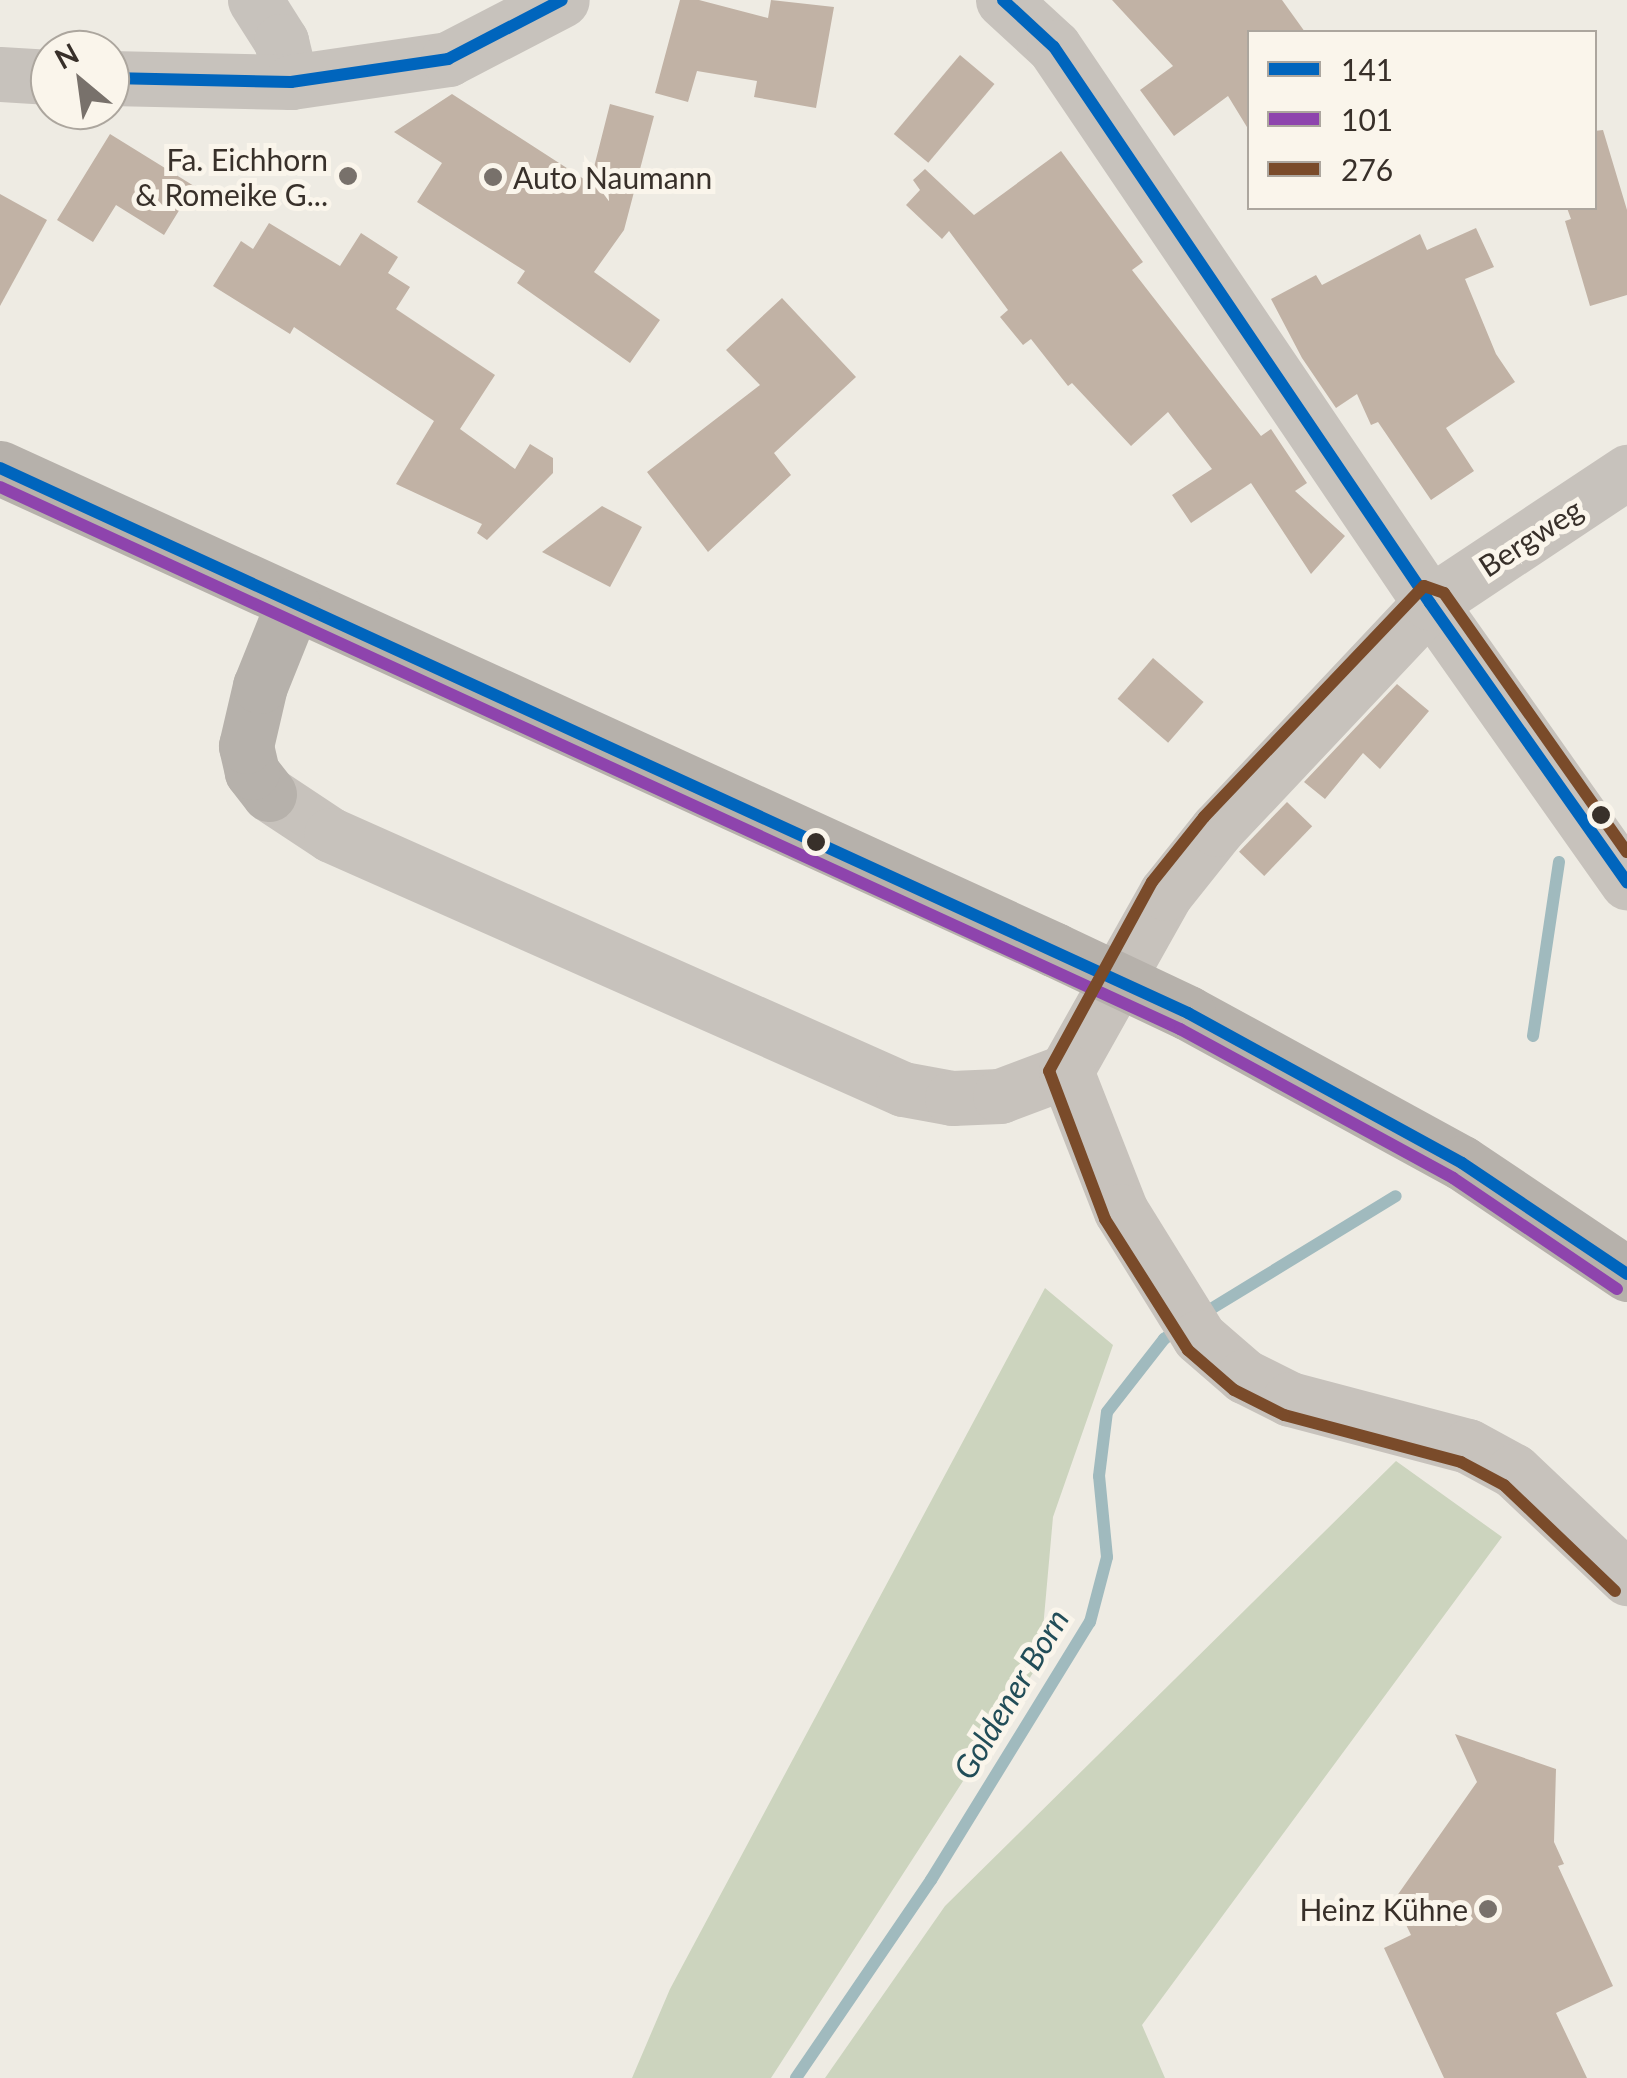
<!DOCTYPE html>
<html>
<head>
<meta charset="utf-8">
<style>
  body { margin:0 }
  #map { position:relative; width:1627px; height:2078px; overflow:hidden; background:#eeebe3; font-family:Lato,sans-serif }
  div>[style] { position:absolute }
  .green>* { inset:0; background:#ccd4be }
  .stream>* { height:12px; margin:-6px; padding:0 6px; transform-origin:6px; border-radius:6px; background:#a0babe }
  .building>* { inset:0; background:#c1b2a5; transform-origin:0 0 }
  .minor>* { height:55px; margin:-27.5px; padding:0 27.5px; transform-origin:27.5px; border-radius:27.5px; background:#c7c2bc }
  .major>* { height:55px; margin:-27.5px; padding:0 27.5px; transform-origin:27.5px; border-radius:27.5px; background:#b6b1ab }
  .major-bridge>* { height:55px; margin:-27.5px; padding:0 27.5px; transform-origin:27.5px; border-radius:27.5px; background:#b6b1ab }
  .bus-1>* { height:12px; margin:-6px; padding:0 6px; transform-origin:6px; border-radius:6px; background:#0065bd }
  .bus-2>* { height:12px; margin:-6px; padding:0 6px; transform-origin:6px; border-radius:6px; background:#8e44ad }
  .bus-3>* { height:12px; margin:-6px; padding:0 6px; transform-origin:6px; border-radius:6px; background:#7a4b2a }
  .dots>* { width:28px; height:28px; translate:-50% -50%; box-sizing:border-box; border:5px solid #faf5eb; border-radius:50% }
  span { translate:-50% -50%; white-space:nowrap; text-align:center; line-height:1.15; -webkit-text-stroke:10px #faf5eb; paint-order:stroke }
  .poi-label { font-size:30px; color:#38302a }
  .right { translate:-100% -50%; text-align:right }
  .left { translate:0 -50%; text-align:left }
  .street-label { font-size:30px; color:#38302a }
  .water-label { font-size:32px; color:#214d58; font-style:italic }
  .legend { position:absolute; left:1247px; top:30px; width:350px; height:180px; box-sizing:border-box; background:#faf5eb; border:2px solid #aca69e; margin:0; padding:12px 18px; list-style:none; font-size:30px; color:#38302a }
  .legend li { display:flex; align-items:center; gap:20px; height:50px }
  .legend b { width:50px; border:2px solid #aca69e }
  .north { position:absolute; left:30px; top:30px; width:100px; height:100px; box-sizing:border-box; background:#faf5eb; border:2px solid #aca69e; border-radius:50%; rotate:331deg; font-size:28px; font-weight:700; line-height:40px; text-align:center; color:#38302a }
  .north::after { content:''; display:block; margin:auto; width:35px; height:45px; background:#78716b; clip-path:polygon(50% 0,100% 100%,50% 72%,0 100%) }
</style>
</head>
<body>
<div id="map">
  <div class="green">
    <i style="clip-path:polygon(1045px 1288px,1113px 1345px,1053px 1517px,1040px 1662px,771px 2078px,632px 2078px,670px 1989px)"></i>
    <i style="clip-path:polygon(1396px 1461px,1502px 1537px,1142px 2025px,1165px 2078px,825px 2078px,945px 1906px)"></i>
  </div>
  <div class="stream">
    <i style="left:1533px;top:1036px;width:176px;rotate:-81.5deg"></i>
    <i style="left:1201px;top:1315px;width:228px;rotate:-31.4deg"></i>
    <i style="left:796px;top:2078px;width:240px;rotate:-55.7deg"></i>
    <i style="left:931px;top:1880px;width:303px;rotate:-58.4deg"></i>
    <i style="left:1090px;top:1622px;width:67px;rotate:-75.3deg"></i>
    <i style="left:1107px;top:1557px;width:81px;rotate:-95.6deg"></i>
    <i style="left:1099px;top:1476px;width:64px;rotate:-82.9deg"></i>
    <i style="left:1107px;top:1412px;width:93px;rotate:-52deg"></i>
    <i style="left:1164px;top:1339px;width:19px;rotate:-35deg"></i>
  </div>
  <div class="building">
    <i style="clip-path:polygon(680px 0,699px 0,768px 18px,771px 0,834px 7px,816px 108px,754px 97px,757px 81px,697px 71px,688px 102px,655px 93px)"></i>
    <i style="clip-path:polygon(1112px 0,1282px 0,1305px 32px,1250px 32px,1250px 132px,1228px 96px,1174px 136px,1140px 90px,1173px 66px)"></i>
    <i style="left:960px;top:55px;width:45px;height:103px;rotate:40deg"></i>
    <i style="clip-path:polygon(452px 94px,590px 183px,610px 104px,654px 116px,624px 230px,594px 272px,660px 320px,630px 363px,517px 283px,525px 271px,417px 202px,442px 163px,394px 132px)"></i>
    <i style="clip-path:polygon(1603px 130px,1627px 210px,1627px 295px,1590px 306px,1565px 221px,1571px 219px,1567px 208px,1594px 208px,1594px 131px)"></i>
    <i style="clip-path:polygon(110px 134px,194px 186px,164px 235px,116px 205px,93px 242px,57px 220px)"></i>
    <i style="clip-path:polygon(1061px 151px,1143px 262px,1132px 270px,1261px 436px,1271px 429px,1307px 483px,1295px 491px,1345px 536px,1311px 574px,1251px 483px,1191px 523px,1172px 495px,1212px 469px,1168px 412px,1131px 446px,1072px 383px,1068px 386px,1031px 339px,1023px 345px,1000px 317px,1008px 310px,949px 231px,942px 239px,906px 205px,920px 190px,913px 180px,925px 169px,974px 215px)"></i>
    <i style="clip-path:polygon(0 194px,47px 220px,0 306px)"></i>
    <i style="clip-path:polygon(269px 223px,340px 266px,361px 233px,398px 257px,388px 273px,410px 287px,396px 309px,495px 375px,460px 429px,515px 469px,530px 444px,553px 458px,553px 473px,487px 540px,477px 533px,482px 524px,396px 484px,434px 421px,294px 327px,290px 334px,213px 286px,241px 241px,253px 249px)"></i>
    <i style="clip-path:polygon(1476px 228px,1494px 267px,1465px 279px,1496px 354px,1515px 382px,1446px 428px,1474px 471px,1431px 500px,1378px 422px,1371px 425px,1357px 394px,1336px 408px,1302px 358px,1271px 299px,1316px 275px,1322px 285px,1420px 234px,1427px 250px)"></i>
    <i style="clip-path:polygon(782px 298px,856px 377px,774px 453px,791px 475px,708px 552px,647px 472px,760px 385px,726px 350px)"></i>
    <i style="clip-path:polygon(602px 506px,642px 527px,610px 587px,542px 552px)"></i>
    <i style="left:1153px;top:658px;width:67px;height:54px;rotate:41deg"></i>
    <i style="clip-path:polygon(1397px 684px,1429px 711px,1380px 769px,1363px 753px,1325px 799px,1304px 782px)"></i>
    <i style="left:1287px;top:802px;width:35px;height:69px;rotate:44deg"></i>
    <i style="clip-path:polygon(1455px 1734px,1556px 1769px,1554px 1842px,1564px 1864px,1558px 1866px,1613px 1986px,1556px 2013px,1587px 2078px,1444px 2078px,1384px 1948px,1411px 1935px,1394px 1900px,1477px 1782px)"></i>
  </div>
  <div class="minor">
    <i style="left:255px;top:0;width:49px;rotate:57.6deg"></i>
    <i style="left:281px;top:41px;width:42px;rotate:76.3deg"></i>
    <i style="left:1003px;top:0;width:69px;rotate:42.7deg"></i>
    <i style="left:1054px;top:47px;width:671px;rotate:55.93deg"></i>
    <i style="left:1430px;top:603px;width:342px;rotate:54.8deg"></i>
    <i style="left:0;top:74px;width:50px;rotate:3.4deg"></i>
    <i style="left:110px;top:78px;width:181px;rotate:1.3deg"></i>
    <i style="left:291px;top:82px;width:159px;rotate:-8.3deg"></i>
    <i style="left:448px;top:59px;width:128px;rotate:-27.4deg"></i>
    <i style="left:269px;top:794px;width:74px;rotate:33.5deg"></i>
    <i style="left:331px;top:835px;width:626px;rotate:23.94deg"></i>
    <i style="left:903px;top:1089px;width:50px;rotate:10.4deg"></i>
    <i style="left:952px;top:1098px;width:48px;rotate:-2.4deg"></i>
    <i style="left:1000px;top:1096px;width:71px;rotate:-20.7deg"></i>
    <i style="left:1066px;top:1071px;width:204px;rotate:-60.7deg"></i>
    <i style="left:1166px;top:893px;width:82px;rotate:-51.4deg"></i>
    <i style="left:1217px;top:829px;width:311px;rotate:-46.7deg"></i>
    <i style="left:1430px;top:603px;width:237px;rotate:-33.6deg"></i>
    <i style="left:1066px;top:1071px;width:150px;rotate:68.6deg"></i>
    <i style="left:1121px;top:1211px;width:148px;rotate:58.2deg"></i>
    <i style="left:1199px;top:1337px;width:60px;rotate:40.9deg"></i>
    <i style="left:1244px;top:1376px;width:51px;rotate:26.6deg"></i>
    <i style="left:1290px;top:1399px;width:184px;rotate:14.8deg"></i>
    <i style="left:1468px;top:1446px;width:52px;rotate:28.5deg"></i>
    <i style="left:1514px;top:1471px;width:156px;rotate:43.4deg"></i>
  </div>
  <div class="major">
    <i style="left:0;top:468px;width:1160px;rotate:24.55deg"></i>
    <i style="left:269px;top:794px;width:28px;rotate:-128deg"></i>
    <i style="left:252px;top:772px;width:27px;rotate:-103deg"></i>
    <i style="left:246px;top:746px;width:62px;rotate:-76.9deg"></i>
    <i style="left:260px;top:686px;width:88px;rotate:-68.1deg"></i>
    <i style="left:1188px;top:1013px;width:312px;rotate:28.7deg"></i>
    <i style="left:1462px;top:1163px;width:199px;rotate:33.9deg"></i>
  </div>
  <div class="major-bridge">
    <i style="left:1055px;top:950px;width:147px;rotate:25.3deg"></i>
  </div>
  <div class="bus-1">
    <i style="left:1003px;top:0;width:69px;rotate:42.7deg"></i>
    <i style="left:1054px;top:47px;width:671px;rotate:55.93deg"></i>
    <i style="left:1430px;top:603px;width:342px;rotate:54.8deg"></i>
    <i style="left:110px;top:78px;width:181px;rotate:1.3deg"></i>
    <i style="left:291px;top:82px;width:159px;rotate:-8.3deg"></i>
    <i style="left:448px;top:59px;width:128px;rotate:-27.4deg"></i>
    <i style="left:0;top:468px;width:1307px;rotate:24.64deg"></i>
    <i style="left:1188px;top:1013px;width:312px;rotate:28.7deg"></i>
    <i style="left:1462px;top:1163px;width:199px;rotate:33.9deg"></i>
  </div>
  <div class="bus-2">
    <i style="left:0;top:487px;width:1299px;rotate:24.67deg"></i>
    <i style="left:1180px;top:1029px;width:311px;rotate:28.6deg"></i>
    <i style="left:1453px;top:1178px;width:198px;rotate:34.1deg"></i>
  </div>
  <div class="bus-3">
    <i style="left:1615px;top:1591px;width:153px;rotate:-136.3deg"></i>
    <i style="left:1504px;top:1485px;width:49px;rotate:-151.9deg"></i>
    <i style="left:1461px;top:1462px;width:183px;rotate:-165.1deg"></i>
    <i style="left:1284px;top:1415px;width:56px;rotate:-153.4deg"></i>
    <i style="left:1234px;top:1390px;width:61px;rotate:-139deg"></i>
    <i style="left:1188px;top:1350px;width:155px;rotate:-122.4deg"></i>
    <i style="left:1105px;top:1219px;width:158px;rotate:-110.7deg"></i>
    <i style="left:1049px;top:1071px;width:215px;rotate:-61.4deg"></i>
    <i style="left:1152px;top:882px;width:83px;rotate:-51.3deg"></i>
    <i style="left:1204px;top:817px;width:319px;rotate:-46.4deg"></i>
    <i style="left:1424px;top:586px;width:21px;rotate:19deg"></i>
    <i style="left:1444px;top:593px;width:317px;rotate:54.8deg"></i>
  </div>
  <div class="dots">
    <i style="left:348px;top:176px;background:#78716b"></i>
    <i style="left:493px;top:177px;background:#78716b"></i>
    <i style="left:1601px;top:815px;background:#38302a"></i>
    <i style="left:816px;top:842px;background:#38302a"></i>
    <i style="left:1488px;top:1909px;background:#78716b"></i>
  </div>
  <div class="poi-label">
    <span class="right" style="left:328px;top:176px">Fa. Eichhorn<br>&amp; Romeike G...</span>
    <span class="left" style="left:513px;top:177px">Auto Naumann</span>
    <span class="right" style="left:1468px;top:1909px">Heinz Kühne</span>
  </div>
  <div class="street-label">
    <span style="left:1530px;top:537px;rotate:-33deg">Bergweg</span>
  </div>
  <div class="water-label">
    <span style="left:1011px;top:1694px;rotate:-59deg">Goldener Born</span>
  </div>
  <ul class="legend">
  <li><b style="height:12px;background:#0065bd"></b>141</li>
  <li><b style="height:12px;background:#8e44ad"></b>101</li>
  <li><b style="height:12px;background:#7a4b2a"></b>276</li>
  </ul>
  <div class="north">N</div>
</div>
</body>
</html>
